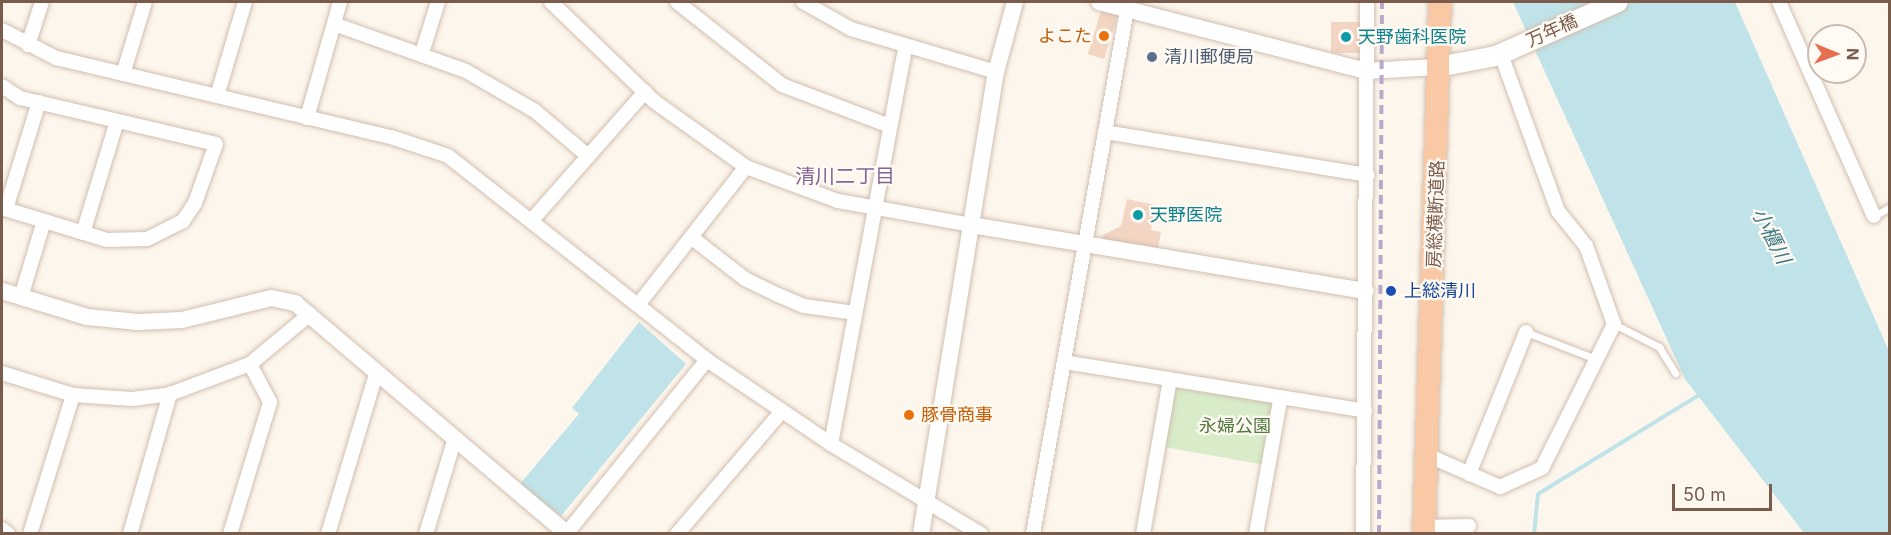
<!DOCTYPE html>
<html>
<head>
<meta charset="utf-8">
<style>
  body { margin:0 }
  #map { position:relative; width:1891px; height:535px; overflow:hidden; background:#fdf6ec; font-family:Inter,"Noto Sans JP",sans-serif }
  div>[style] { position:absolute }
  .green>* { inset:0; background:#d8ecc9; transform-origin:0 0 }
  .water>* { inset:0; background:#bfe3e8 }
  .stream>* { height:4px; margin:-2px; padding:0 2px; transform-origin:2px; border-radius:2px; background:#bfe3e8 }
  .building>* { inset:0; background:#f3d5c3; transform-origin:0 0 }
  .roads { filter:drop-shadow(0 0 2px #d1beb0) drop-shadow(0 0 2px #d1beb0) }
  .service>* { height:7px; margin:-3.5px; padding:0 3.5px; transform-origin:3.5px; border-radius:3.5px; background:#fff }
  .minor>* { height:14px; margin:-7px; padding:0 7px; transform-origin:7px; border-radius:7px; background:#fff }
  .tertiary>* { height:16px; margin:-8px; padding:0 8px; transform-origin:8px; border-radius:8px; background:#fff }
  .secondary>* { height:20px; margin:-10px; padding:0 10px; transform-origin:10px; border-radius:10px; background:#fff }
  .trunk>* { height:22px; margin:-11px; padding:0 11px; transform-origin:11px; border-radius:11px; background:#f9c8a4 }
  .rail>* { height:4px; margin-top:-2px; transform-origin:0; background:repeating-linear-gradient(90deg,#b9a8c9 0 9px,transparent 0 15px) }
  .dots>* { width:16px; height:16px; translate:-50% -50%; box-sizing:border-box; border:3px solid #fffaf3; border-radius:50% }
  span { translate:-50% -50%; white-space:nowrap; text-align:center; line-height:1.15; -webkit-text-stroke:4.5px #fffaf3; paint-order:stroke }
  .street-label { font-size:18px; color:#7a5c4d }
  .food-label { font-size:18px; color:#c56008 }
  .right { translate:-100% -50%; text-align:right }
  .left { translate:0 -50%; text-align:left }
  .culture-label { font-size:18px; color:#0d838f }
  .service-label { font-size:18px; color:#4e5e75 }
  .transit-label { font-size:18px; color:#164399 }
  .park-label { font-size:18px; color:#537a41 }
  .neighbourhood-label { font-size:20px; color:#846695 }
  .water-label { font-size:20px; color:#437c86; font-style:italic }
  .frame { position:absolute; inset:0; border:3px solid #7a5c4d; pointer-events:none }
  .north { position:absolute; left:1807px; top:24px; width:60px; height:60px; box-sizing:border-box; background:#fffaf3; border:2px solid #cabbb1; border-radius:50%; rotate:91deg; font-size:16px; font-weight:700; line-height:24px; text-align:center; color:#7a5c4d }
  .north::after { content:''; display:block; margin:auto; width:21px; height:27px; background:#e76f51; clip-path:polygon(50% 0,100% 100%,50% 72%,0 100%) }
  .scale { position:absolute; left:1672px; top:484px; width:100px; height:27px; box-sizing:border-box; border:3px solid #7a5c4d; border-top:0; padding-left:8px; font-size:18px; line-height:21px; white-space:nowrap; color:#7a5c4d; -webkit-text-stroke:4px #fffaf3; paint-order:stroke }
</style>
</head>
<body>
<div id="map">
  <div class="green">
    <i style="left:1170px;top:380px;width:112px;height:67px;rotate:10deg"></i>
  </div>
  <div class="water">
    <i style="clip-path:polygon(1513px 2px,1735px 2px,1889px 351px,1889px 533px,1804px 533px,1685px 379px)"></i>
    <i style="clip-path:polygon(639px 322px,686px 364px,561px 516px,519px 485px,579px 414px,572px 408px)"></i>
  </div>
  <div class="stream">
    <i style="left:1534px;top:534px;width:40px;rotate:-84.3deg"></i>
    <i style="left:1538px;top:494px;width:193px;rotate:-31.6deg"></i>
  </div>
  <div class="building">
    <i style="left:1101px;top:11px;width:17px;height:45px;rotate:17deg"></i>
    <i style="left:1331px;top:22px;width:30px;height:31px"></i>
    <i style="clip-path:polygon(1127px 199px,1155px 205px,1151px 230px,1161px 232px,1157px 253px,1101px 243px,1103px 235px,1121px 226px)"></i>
    <i style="left:1387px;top:283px;width:6px;height:14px"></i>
  </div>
  <div class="roads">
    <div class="service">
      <i style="left:1874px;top:216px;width:18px;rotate:-29deg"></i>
      <i style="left:1614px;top:324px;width:51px;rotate:27.1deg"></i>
      <i style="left:1659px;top:347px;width:31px;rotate:58deg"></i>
      <i style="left:1526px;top:332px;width:75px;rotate:21.1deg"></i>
    </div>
    <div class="minor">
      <i style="left:551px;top:2px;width:144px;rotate:43.9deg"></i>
      <i style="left:655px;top:102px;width:112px;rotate:35.5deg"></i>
      <i style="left:746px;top:167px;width:98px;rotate:20.3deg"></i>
      <i style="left:838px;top:201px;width:135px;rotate:10.2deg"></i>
      <i style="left:677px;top:2px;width:134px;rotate:38.3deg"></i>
      <i style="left:782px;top:85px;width:116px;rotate:20.8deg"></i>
      <i style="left:803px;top:2px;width:55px;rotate:29.4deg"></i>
      <i style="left:851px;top:29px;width:151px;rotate:16.5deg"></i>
      <i style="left:1779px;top:2px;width:234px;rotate:66.1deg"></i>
      <i style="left:334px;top:24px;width:140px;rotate:19.6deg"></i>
      <i style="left:466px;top:71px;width:80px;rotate:30.1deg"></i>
      <i style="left:535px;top:111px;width:70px;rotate:40.3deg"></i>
      <i style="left:2px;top:30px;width:61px;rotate:27.4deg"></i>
      <i style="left:56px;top:58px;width:344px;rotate:13.3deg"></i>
      <i style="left:391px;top:137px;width:60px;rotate:18.4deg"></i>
      <i style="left:448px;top:156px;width:330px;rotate:38.2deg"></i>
      <i style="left:707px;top:360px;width:150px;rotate:34.1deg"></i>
      <i style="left:831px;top:444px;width:175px;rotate:31deg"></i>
      <i style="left:28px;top:45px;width:45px;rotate:-72deg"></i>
      <i style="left:422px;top:53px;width:53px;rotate:-72.6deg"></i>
      <i style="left:123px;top:74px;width:75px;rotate:-73deg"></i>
      <i style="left:2px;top:86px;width:22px;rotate:34deg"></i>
      <i style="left:20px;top:98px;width:201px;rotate:13.2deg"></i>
      <i style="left:216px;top:144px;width:63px;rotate:109.6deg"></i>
      <i style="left:195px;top:203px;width:22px;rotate:124deg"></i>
      <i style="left:183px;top:221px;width:40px;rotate:153.4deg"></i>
      <i style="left:147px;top:239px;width:40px;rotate:178.6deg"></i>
      <i style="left:107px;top:240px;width:110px;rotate:-163.1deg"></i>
      <i style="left:217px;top:96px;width:98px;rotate:-73.4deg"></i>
      <i style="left:307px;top:118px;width:121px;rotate:-74.1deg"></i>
      <i style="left:1105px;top:132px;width:266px;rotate:9.3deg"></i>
      <i style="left:6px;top:209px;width:112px;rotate:-72.9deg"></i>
      <i style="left:532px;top:220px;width:171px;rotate:-48.6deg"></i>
      <i style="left:83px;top:233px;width:117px;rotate:-73.1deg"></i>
      <i style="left:691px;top:237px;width:68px;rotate:37.9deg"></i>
      <i style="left:745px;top:279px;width:37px;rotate:26deg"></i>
      <i style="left:778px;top:295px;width:28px;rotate:23deg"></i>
      <i style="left:804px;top:306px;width:51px;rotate:7.8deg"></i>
      <i style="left:21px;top:297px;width:79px;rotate:-73.2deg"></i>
      <i style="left:638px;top:305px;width:175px;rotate:-52deg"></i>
      <i style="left:1064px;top:362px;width:305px;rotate:9.2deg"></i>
      <i style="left:2px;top:373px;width:74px;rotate:17.2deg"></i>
      <i style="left:73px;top:395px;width:59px;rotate:3.9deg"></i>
      <i style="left:132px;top:399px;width:38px;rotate:-7deg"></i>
      <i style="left:170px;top:394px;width:85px;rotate:-20.6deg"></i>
      <i style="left:250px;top:364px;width:78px;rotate:-39.8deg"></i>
      <i style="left:831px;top:444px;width:403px;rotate:-79.4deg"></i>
      <i style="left:1427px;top:455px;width:80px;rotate:23.7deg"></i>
      <i style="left:1500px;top:487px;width:46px;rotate:-24.3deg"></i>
      <i style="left:1542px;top:468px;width:161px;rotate:-63.4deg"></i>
      <i style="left:1614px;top:324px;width:83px;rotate:-109.7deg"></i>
      <i style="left:1586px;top:246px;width:45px;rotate:-128.7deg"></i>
      <i style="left:1558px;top:211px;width:167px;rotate:-110deg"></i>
      <i style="left:1469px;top:474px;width:153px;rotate:-68.1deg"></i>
      <i style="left:1424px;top:527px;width:45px;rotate:-1.3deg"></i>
      <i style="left:2px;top:529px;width:8px;rotate:40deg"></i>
      <i style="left:30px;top:534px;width:145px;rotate:-72.8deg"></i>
      <i style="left:130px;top:534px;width:146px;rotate:-74.1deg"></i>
      <i style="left:230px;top:534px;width:138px;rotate:-73.1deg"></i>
      <i style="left:270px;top:402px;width:43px;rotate:-117.8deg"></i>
      <i style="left:328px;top:534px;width:170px;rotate:-73.3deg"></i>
      <i style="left:426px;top:534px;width:100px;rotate:-73.2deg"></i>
      <i style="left:566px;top:534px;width:224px;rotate:-51deg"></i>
      <i style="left:677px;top:534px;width:162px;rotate:-49.5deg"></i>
      <i style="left:1033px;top:534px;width:532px;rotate:-79.83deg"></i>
      <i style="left:1143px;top:534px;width:156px;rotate:-80.1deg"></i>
      <i style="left:1256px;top:534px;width:136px;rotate:-79.8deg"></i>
      <i style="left:1363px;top:534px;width:532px;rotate:-89.57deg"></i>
    </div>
    <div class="tertiary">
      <i style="left:1099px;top:2px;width:276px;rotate:14.5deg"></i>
      <i style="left:1366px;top:71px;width:72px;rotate:-3.2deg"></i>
      <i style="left:971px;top:225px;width:400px;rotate:9.5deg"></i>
      <i style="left:2px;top:291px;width:89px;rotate:17deg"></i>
      <i style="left:87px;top:317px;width:51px;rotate:5.6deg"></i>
      <i style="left:138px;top:322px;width:44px;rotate:-2.6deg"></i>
      <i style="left:182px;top:320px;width:92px;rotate:-13.9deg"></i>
      <i style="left:271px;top:298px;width:25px;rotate:12deg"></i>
      <i style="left:295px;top:303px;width:357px;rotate:40.3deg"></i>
      <i style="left:921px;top:534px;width:468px;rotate:-80.8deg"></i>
      <i style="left:996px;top:72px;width:73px;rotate:-74.8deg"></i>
    </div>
    <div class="secondary">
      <i style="left:1438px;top:67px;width:59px;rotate:-10.7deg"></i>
      <i style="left:1496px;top:56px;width:133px;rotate:-23.9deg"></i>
    </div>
    <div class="trunk">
      <i style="left:1424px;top:534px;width:532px;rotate:-88.28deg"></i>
    </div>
  </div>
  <div class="rail">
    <i style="left:1379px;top:534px;width:532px;rotate:-89.68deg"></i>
  </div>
  <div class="dots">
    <i style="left:1104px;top:36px;background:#e8710a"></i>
    <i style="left:1346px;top:37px;background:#0f9aa8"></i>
    <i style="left:1152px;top:57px;background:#5c6f8a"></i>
    <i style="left:1138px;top:215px;background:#0f9aa8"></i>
    <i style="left:1391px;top:291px;background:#1a4fb4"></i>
    <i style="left:909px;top:415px;background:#e8710a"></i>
  </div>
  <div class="street-label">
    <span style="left:1552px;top:31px;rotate:-24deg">万年橋</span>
    <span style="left:1436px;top:214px;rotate:-88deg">房総横断道路</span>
  </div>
  <div class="food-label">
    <span class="right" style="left:1092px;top:36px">よこた</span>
    <span class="left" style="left:921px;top:415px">豚骨商事</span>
  </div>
  <div class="culture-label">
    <span class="left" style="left:1358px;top:37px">天野歯科医院</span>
    <span class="left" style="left:1150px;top:215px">天野医院</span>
  </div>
  <div class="service-label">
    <span class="left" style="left:1164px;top:57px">清川郵便局</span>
  </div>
  <div class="transit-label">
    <span class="left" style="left:1404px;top:291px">上総清川</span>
  </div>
  <div class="park-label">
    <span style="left:1235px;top:426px">永婦公園</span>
  </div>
  <div class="neighbourhood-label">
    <span style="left:845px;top:176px">清川二丁目</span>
  </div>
  <div class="water-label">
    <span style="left:1771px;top:236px;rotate:63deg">小櫃川</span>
  </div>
  <div class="frame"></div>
  <div class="north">N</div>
  <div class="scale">50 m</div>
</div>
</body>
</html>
